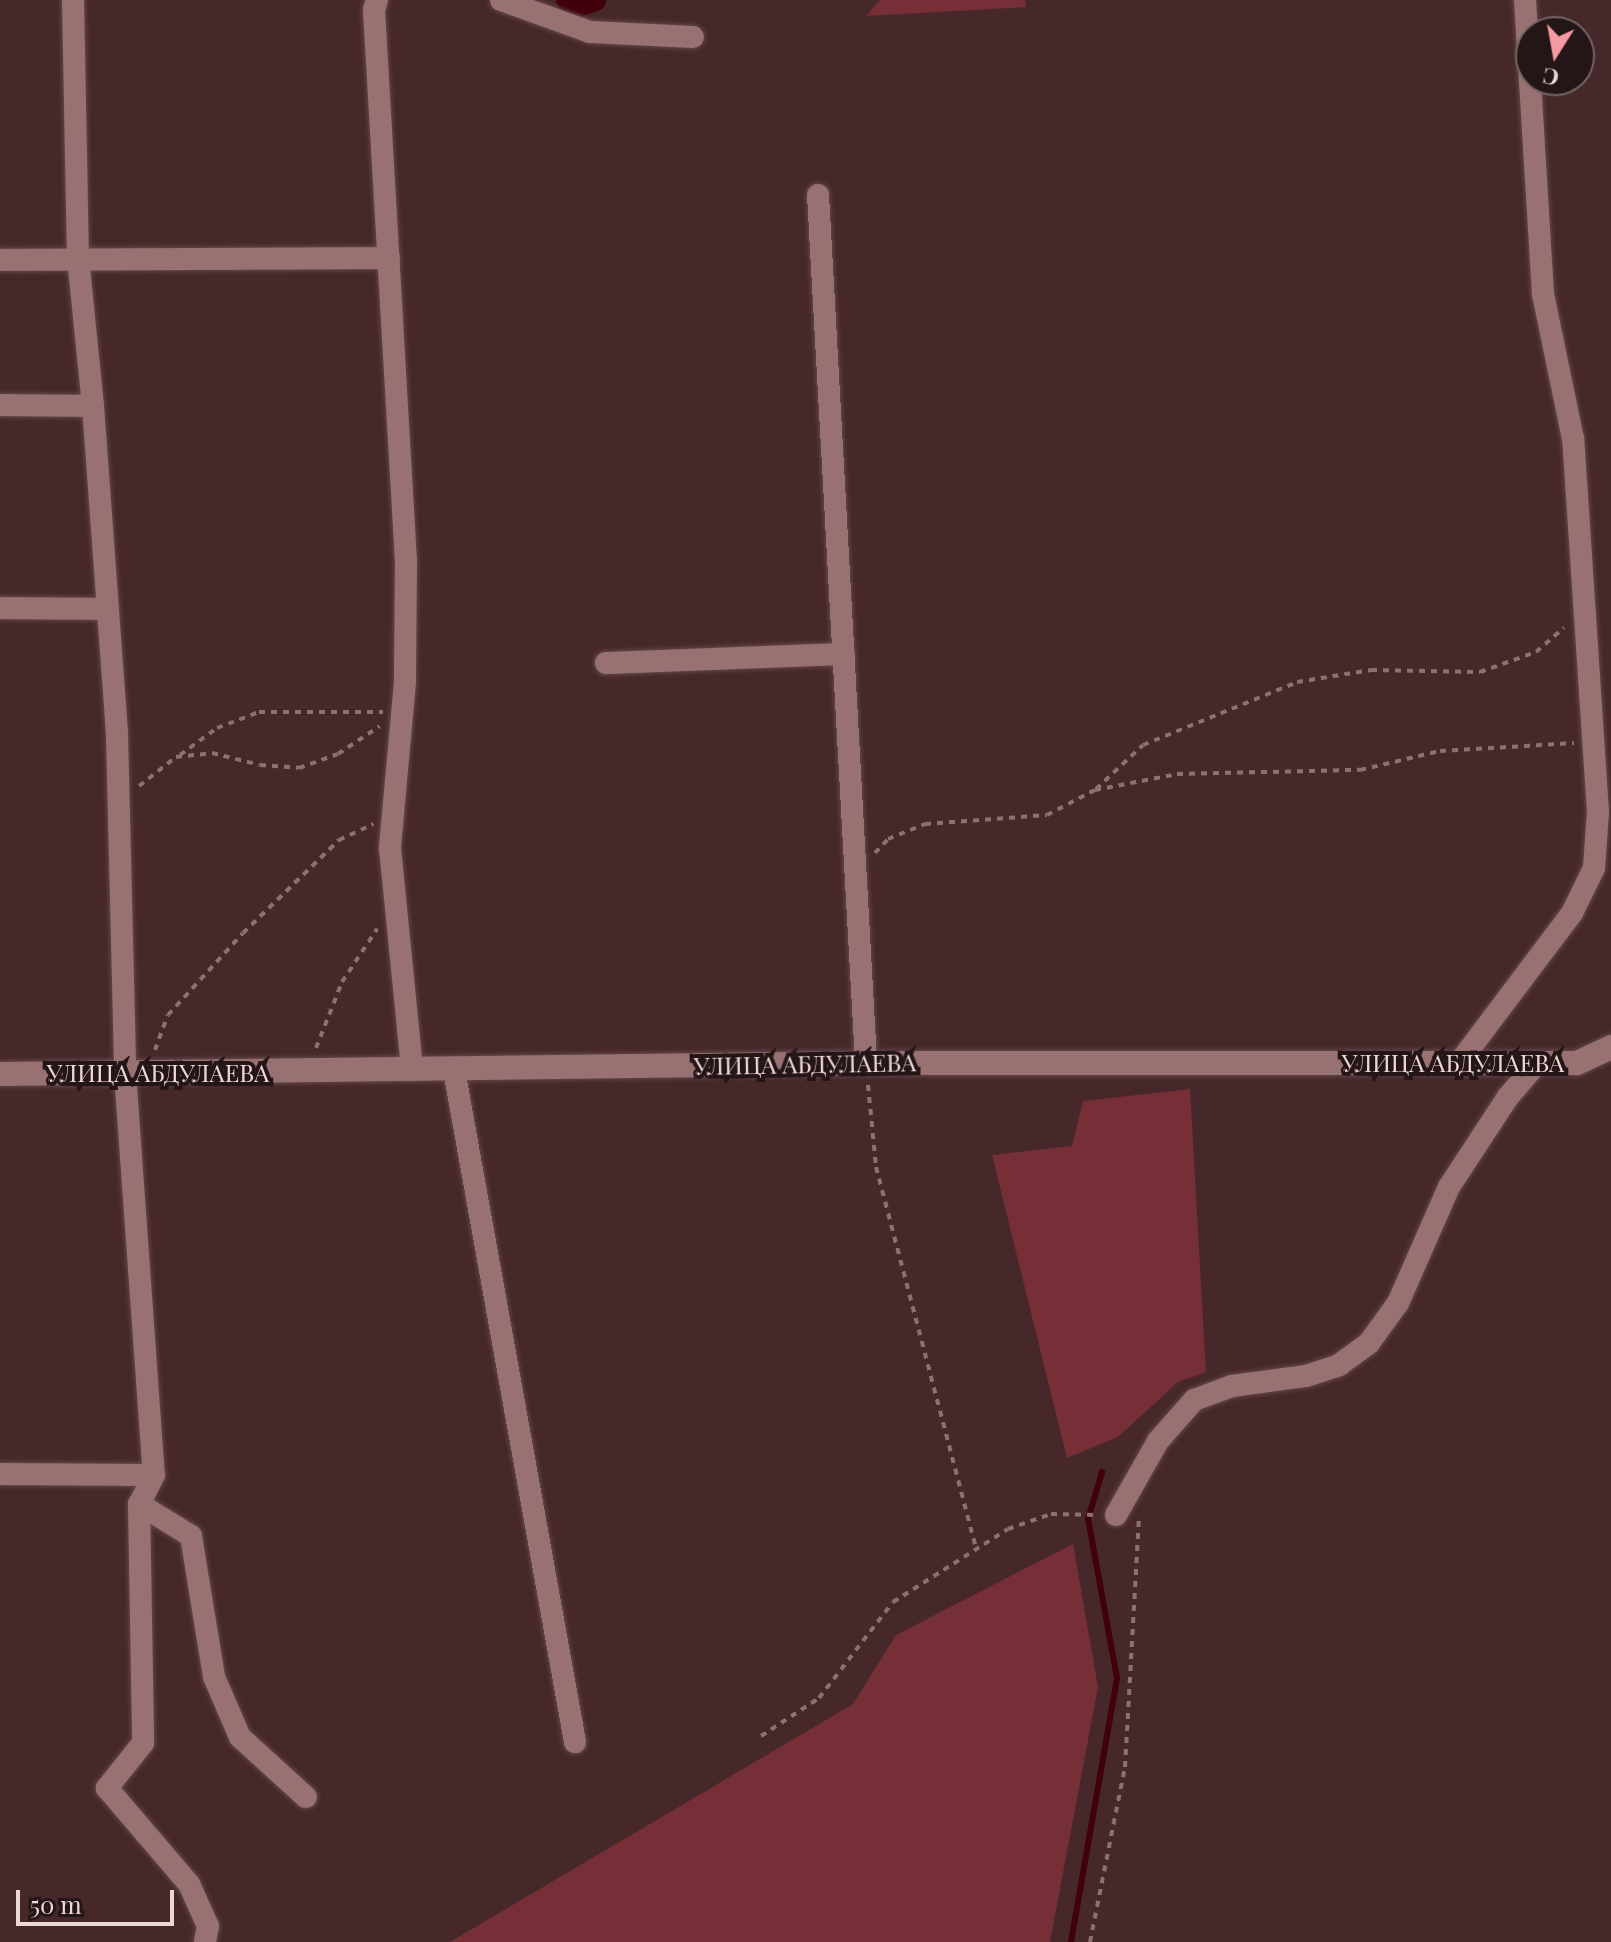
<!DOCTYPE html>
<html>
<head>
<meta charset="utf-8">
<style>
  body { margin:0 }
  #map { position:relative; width:1611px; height:1942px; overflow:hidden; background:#47282a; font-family:"Playfair Display",serif }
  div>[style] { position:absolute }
  .green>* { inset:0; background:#762f37 }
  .stream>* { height:6px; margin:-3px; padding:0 3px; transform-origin:3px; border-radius:3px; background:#40000d }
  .canal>* { height:22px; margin:-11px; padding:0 11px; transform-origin:11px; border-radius:11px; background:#40000d }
  .path>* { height:4px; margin-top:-2px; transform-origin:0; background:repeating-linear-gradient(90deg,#8c7172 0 6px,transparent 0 12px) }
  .roads { filter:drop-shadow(0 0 2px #624749) drop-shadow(0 0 2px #624749) }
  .street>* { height:22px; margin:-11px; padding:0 11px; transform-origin:11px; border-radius:11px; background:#987273 }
  .secondary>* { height:24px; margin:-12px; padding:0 12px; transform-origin:12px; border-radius:12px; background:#987273 }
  span { translate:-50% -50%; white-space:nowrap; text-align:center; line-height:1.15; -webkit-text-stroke:8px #241516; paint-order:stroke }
  .street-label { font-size:24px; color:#edd7d7 }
  .north { position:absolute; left:1515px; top:16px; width:80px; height:80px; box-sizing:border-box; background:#241516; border:2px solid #746363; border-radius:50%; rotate:191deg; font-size:22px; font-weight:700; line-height:32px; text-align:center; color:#edd7d7 }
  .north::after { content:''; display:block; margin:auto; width:28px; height:36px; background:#f49aa0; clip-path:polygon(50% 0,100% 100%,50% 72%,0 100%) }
  .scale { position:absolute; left:16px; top:1890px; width:158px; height:36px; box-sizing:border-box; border:4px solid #edd7d7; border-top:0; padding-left:10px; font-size:24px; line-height:28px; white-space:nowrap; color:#edd7d7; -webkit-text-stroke:6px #241516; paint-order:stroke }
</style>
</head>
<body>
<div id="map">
  <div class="green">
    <i style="clip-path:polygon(880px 0,1025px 0,1026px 7px,866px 16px)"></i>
    <i style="clip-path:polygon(1190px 1089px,1206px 1372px,1178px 1382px,1118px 1437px,1067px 1458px,992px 1155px,1072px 1146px,1083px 1101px)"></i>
    <i style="clip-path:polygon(1073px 1544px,1098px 1687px,1050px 1942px,450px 1942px,853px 1704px,896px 1635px)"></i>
  </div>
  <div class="stream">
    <i style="left:1071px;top:1942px;width:268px;rotate:-80.1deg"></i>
    <i style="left:1117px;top:1678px;width:162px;rotate:-100.3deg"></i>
    <i style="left:1088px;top:1519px;width:49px;rotate:-73.4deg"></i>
  </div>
  <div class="canal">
    <i style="left:567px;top:0;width:13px;rotate:29deg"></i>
    <i style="left:578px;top:6px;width:18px;rotate:-19deg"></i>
  </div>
  <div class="path">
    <i style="left:180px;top:755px;width:46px;rotate:-36.1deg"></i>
    <i style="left:217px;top:728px;width:45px;rotate:-20.9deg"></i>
    <i style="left:259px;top:712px;width:124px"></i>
    <i style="left:139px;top:786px;width:47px;rotate:-38.1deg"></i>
    <i style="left:176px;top:757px;width:36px;rotate:-6deg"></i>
    <i style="left:212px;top:753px;width:49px;rotate:14deg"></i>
    <i style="left:260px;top:765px;width:39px;rotate:4deg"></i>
    <i style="left:299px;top:768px;width:41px;rotate:-19.7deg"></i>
    <i style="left:338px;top:754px;width:50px;rotate:-33.7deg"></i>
    <i style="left:1096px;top:789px;width:64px;rotate:-43.1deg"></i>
    <i style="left:1143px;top:745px;width:166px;rotate:-22.2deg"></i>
    <i style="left:1297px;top:682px;width:75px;rotate:-9.2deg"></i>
    <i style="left:1371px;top:670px;width:109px;rotate:1.1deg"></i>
    <i style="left:1480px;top:672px;width:59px;rotate:-19.7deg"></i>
    <i style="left:1536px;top:652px;width:37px;rotate:-41deg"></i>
    <i style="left:875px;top:853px;width:19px;rotate:-47deg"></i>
    <i style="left:888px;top:839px;width:40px;rotate:-22deg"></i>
    <i style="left:925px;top:824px;width:122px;rotate:-4.2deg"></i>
    <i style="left:1047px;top:815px;width:54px;rotate:-27.5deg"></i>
    <i style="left:1095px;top:790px;width:84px;rotate:-11deg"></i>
    <i style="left:1177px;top:774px;width:183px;rotate:-1.3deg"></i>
    <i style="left:1360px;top:770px;width:82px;rotate:-13.4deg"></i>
    <i style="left:1440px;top:751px;width:134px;rotate:-3.4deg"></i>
    <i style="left:316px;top:1048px;width:71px;rotate:-68.5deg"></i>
    <i style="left:342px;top:982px;width:64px;rotate:-56.6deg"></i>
    <i style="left:155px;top:1050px;width:37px;rotate:-70deg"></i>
    <i style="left:168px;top:1015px;width:111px;rotate:-47.6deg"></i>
    <i style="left:243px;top:933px;width:134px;rotate:-44.1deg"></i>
    <i style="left:339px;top:840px;width:38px;rotate:-25deg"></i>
    <i style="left:868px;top:1085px;width:82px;rotate:84.4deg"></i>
    <i style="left:876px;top:1167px;width:395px;rotate:75.3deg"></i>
    <i style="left:761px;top:1736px;width:69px;rotate:-33.2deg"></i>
    <i style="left:819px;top:1698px;width:121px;rotate:-52.4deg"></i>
    <i style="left:893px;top:1602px;width:136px;rotate:-32.4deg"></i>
    <i style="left:1008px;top:1529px;width:46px;rotate:-19.2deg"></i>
    <i style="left:1051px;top:1514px;width:46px;rotate:1.2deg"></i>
    <i style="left:1090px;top:1942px;width:178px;rotate:-78.7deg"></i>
    <i style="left:1125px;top:1767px;width:247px;rotate:-86.8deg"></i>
  </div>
  <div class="roads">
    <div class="street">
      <i style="left:73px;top:0;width:258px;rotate:88.9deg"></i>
      <i style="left:78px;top:258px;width:149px;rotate:84.2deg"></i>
      <i style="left:93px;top:406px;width:330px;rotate:85.8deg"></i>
      <i style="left:117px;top:735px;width:338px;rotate:88.6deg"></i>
      <i style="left:125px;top:1073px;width:403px;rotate:85.9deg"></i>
      <i style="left:154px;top:1475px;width:33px;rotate:117deg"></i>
      <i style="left:139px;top:1504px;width:239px;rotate:89deg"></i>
      <i style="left:143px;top:1743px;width:58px;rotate:128.7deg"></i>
      <i style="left:107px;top:1788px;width:126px;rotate:49.5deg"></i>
      <i style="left:189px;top:1884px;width:46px;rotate:65.7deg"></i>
      <i style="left:208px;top:1926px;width:16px;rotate:101deg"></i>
      <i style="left:377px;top:0;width:10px;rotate:107deg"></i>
      <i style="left:374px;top:10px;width:552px;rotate:86.68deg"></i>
      <i style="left:406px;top:561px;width:121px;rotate:90.5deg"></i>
      <i style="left:405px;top:682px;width:167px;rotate:95.2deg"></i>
      <i style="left:390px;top:848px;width:223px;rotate:84.3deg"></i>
      <i style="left:501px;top:0;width:95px;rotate:19.8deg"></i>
      <i style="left:590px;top:32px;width:103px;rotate:2.8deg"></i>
      <i style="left:818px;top:195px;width:869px;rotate:86.83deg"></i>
      <i style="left:0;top:260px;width:389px;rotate:-0.3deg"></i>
      <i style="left:0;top:405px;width:93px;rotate:0.6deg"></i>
      <i style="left:0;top:608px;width:108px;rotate:0.5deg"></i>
      <i style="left:606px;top:663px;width:238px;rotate:-2.2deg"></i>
      <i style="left:1459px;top:1063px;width:188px;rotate:-53deg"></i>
      <i style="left:1572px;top:913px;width:50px;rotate:-63.9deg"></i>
      <i style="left:1594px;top:868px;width:56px;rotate:-85.9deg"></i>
      <i style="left:1598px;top:812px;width:374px;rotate:-93.8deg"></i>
      <i style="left:1573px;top:439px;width:148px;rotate:-101.7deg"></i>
      <i style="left:1543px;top:294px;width:295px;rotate:-93.5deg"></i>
      <i style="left:454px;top:1070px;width:683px;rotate:79.79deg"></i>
      <i style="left:0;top:1474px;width:154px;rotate:0.4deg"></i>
      <i style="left:139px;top:1504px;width:61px;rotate:31.6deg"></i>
      <i style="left:191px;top:1536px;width:143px;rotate:80.7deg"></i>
      <i style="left:214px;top:1677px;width:65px;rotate:66.6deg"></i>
      <i style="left:240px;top:1737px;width:89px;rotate:42.3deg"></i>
      <i style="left:1116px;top:1515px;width:85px;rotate:-60.4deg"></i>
      <i style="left:1158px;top:1441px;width:55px;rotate:-48.7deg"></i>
      <i style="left:1194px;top:1400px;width:40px;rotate:-20.2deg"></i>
      <i style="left:1232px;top:1386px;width:75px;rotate:-7.7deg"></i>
      <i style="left:1306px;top:1376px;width:35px;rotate:-18deg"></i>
      <i style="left:1339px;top:1365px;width:37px;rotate:-36deg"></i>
      <i style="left:1369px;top:1343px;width:49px;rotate:-54.1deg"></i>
      <i style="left:1398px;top:1303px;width:127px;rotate:-66.3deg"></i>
      <i style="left:1449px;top:1187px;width:108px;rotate:-56.8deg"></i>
      <i style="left:1508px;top:1097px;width:45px;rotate:-49.5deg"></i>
    </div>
    <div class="secondary">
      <i style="left:0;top:1074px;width:866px;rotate:-0.73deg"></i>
      <i style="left:866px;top:1063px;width:711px"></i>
      <i style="left:1577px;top:1063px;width:38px;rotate:-25deg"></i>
    </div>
  </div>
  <div class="street-label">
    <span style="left:1453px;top:1063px">УЛИЦА АБДУЛАЕВА</span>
    <span style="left:805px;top:1064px;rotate:-1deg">УЛИЦА АБДУЛАЕВА</span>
    <span style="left:158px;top:1073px">УЛИЦА АБДУЛАЕВА</span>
  </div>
  <div class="north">С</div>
  <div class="scale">50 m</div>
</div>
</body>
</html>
